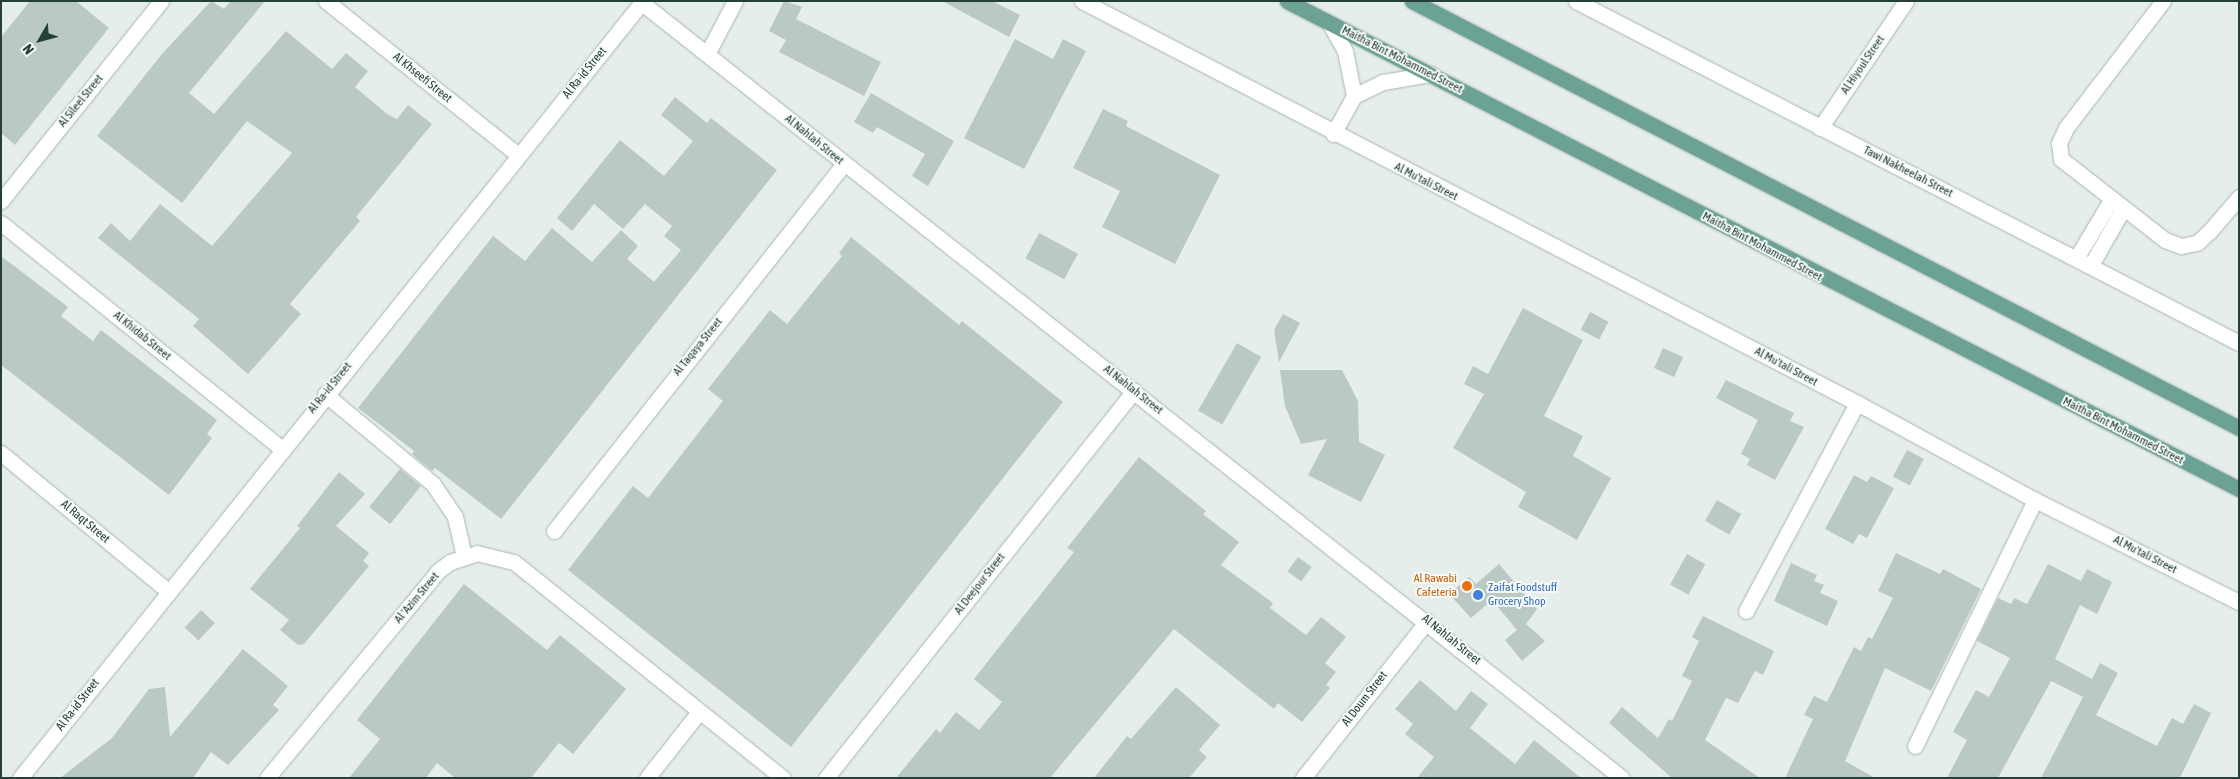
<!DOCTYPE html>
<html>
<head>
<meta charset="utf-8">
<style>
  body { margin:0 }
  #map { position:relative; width:2240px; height:779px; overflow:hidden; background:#e6eeeb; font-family:"Asap Condensed",sans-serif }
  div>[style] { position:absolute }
  .building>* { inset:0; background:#bbc9c4; transform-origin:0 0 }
  .roads { filter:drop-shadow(0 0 1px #a8b6b2) drop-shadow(0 0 1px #a8b6b2) }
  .minor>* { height:15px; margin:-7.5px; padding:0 7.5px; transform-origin:7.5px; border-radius:7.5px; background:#fff }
  .major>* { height:15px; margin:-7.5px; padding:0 7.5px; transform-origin:7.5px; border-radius:7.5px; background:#6ca296 }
  .dots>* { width:14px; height:14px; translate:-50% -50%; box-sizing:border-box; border:2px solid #f7fbf9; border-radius:50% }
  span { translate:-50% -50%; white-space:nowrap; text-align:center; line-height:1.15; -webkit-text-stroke:4px #f7fbf9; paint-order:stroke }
  .street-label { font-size:12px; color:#25403a }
  .food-label { font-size:12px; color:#c56008 }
  .right { translate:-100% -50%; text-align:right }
  .shop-label { font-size:12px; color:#366cbe }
  .left { translate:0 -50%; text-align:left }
  .frame { position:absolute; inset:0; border:2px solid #25403a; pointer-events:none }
  .north { position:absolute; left:15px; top:15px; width:50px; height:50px; -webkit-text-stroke:4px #f7fbf9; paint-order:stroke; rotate:232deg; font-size:14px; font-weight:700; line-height:20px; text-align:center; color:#25403a }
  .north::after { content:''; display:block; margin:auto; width:18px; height:22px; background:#25403a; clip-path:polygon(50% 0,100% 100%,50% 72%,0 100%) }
</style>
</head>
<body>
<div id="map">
  <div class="building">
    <i style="clip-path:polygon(30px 1px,76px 1px,109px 28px,15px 145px,1px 133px,1px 37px)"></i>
    <i style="clip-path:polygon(211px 1px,224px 9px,231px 1px,265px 1px,189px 93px,214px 114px,286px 31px,332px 69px,346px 53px,368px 71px,355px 87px,387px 114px,397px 119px,408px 105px,432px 124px,356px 217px,360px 221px,290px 304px,301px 314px,248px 374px,193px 326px,199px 319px,98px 238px,111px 223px,130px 241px,160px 204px,212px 246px,292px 153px,247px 121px,182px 203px,97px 136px,161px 55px)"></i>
    <i style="clip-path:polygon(784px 1px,802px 7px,796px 19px,881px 62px,864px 96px,779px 52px,786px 40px,769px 31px)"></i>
    <i style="clip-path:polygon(942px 1px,992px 1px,1020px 15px,1009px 37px)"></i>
    <i style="clip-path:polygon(1015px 39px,1053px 59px,1063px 39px,1086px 51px,1024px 169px,964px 138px)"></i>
    <i style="clip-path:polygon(871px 93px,954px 141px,928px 186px,912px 176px,925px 154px,877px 127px,873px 133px,854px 122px)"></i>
    <i style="clip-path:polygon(675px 97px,707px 123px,711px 118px,777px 170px,501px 519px,435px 468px,432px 471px,412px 454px,414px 451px,358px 408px,493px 236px,525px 261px,552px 228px,592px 262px,621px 230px,638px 246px,627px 259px,654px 282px,681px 250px,664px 236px,672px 226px,645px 204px,623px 229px,594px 204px,572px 231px,557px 218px,620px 140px,664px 176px,693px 141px,661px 115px)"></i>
    <i style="clip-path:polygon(1103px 109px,1128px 121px,1126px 126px,1220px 175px,1175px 264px,1102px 227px,1120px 191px,1073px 168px)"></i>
    <i style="left:1039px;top:233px;width:44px;height:29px;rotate:28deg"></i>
    <i style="clip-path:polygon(851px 237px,959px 325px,962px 321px,1063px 402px,791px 747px,568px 570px,633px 486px,648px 498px,723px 401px,708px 389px,770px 310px,787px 324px,842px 256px,839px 253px)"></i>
    <i style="clip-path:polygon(1px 256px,68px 307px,61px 316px,93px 341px,101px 330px,217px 420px,207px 434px,212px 438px,169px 495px,1px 365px)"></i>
    <i style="clip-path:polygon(1523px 308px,1583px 340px,1544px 416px,1583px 436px,1573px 456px,1611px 478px,1577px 540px,1518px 507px,1526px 492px,1453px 448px,1484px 394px,1464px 384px,1473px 366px,1488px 374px)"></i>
    <i style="left:1590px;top:312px;width:21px;height:20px;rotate:28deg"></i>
    <i style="clip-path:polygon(1283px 314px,1300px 323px,1279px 362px,1274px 330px)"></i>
    <i style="left:1237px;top:343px;width:28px;height:78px;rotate:30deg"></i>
    <i style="left:1663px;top:348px;width:22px;height:22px;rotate:24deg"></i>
    <i style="clip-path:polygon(1280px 370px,1342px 370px,1358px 401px,1359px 442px,1385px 455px,1361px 502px,1308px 475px,1327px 439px,1301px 444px,1285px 406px)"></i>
    <i style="clip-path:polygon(1726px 380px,1794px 413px,1790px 421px,1804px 427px,1775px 480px,1747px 465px,1750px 459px,1741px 454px,1758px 420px,1716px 398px)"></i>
    <i style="left:1907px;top:450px;width:19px;height:30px;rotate:28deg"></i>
    <i style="clip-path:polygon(1139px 457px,1206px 511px,1203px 514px,1239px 542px,1221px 565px,1273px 603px,1270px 608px,1306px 635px,1321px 617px,1346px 637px,1325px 663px,1336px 672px,1326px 685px,1330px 688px,1302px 722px,1278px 703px,1274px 709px,1174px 629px,1050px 778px,896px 778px,936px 729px,940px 733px,956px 712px,979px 730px,1002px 702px,974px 679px,1074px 552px,1067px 548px)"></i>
    <i style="left:400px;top:469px;width:27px;height:49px;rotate:39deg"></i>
    <i style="clip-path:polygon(339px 472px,365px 494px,336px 526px,369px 553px,363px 561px,369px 566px,304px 644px,298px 645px,280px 630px,289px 620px,250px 589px,300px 528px,297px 526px)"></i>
    <i style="clip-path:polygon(1854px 475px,1867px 482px,1871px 476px,1894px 488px,1867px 538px,1859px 534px,1853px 544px,1825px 529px)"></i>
    <i style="left:1717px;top:500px;width:28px;height:24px;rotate:30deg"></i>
    <i style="clip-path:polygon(1896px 553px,1940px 574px,1943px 569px,1981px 589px,1931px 691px,1885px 668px,1845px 761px,1875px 778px,1785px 778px,1813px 719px,1804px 715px,1814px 696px,1827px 702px,1854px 647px,1861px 651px,1868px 637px,1872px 639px,1893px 598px,1878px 591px)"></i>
    <i style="left:1687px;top:554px;width:21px;height:35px;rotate:29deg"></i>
    <i style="left:1298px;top:557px;width:17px;height:18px;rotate:36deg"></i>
    <i style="clip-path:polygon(1791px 563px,1817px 575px,1814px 581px,1824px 585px,1820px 593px,1838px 601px,1827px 626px,1774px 601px)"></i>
    <i style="clip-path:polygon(1499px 564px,1537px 609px,1526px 624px,1545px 641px,1522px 661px,1505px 640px,1517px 630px,1492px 600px,1471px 618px,1449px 594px,1469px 577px,1476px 584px)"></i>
    <i style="clip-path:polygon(2048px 564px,2081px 581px,2087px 569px,2112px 582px,2097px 614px,2080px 605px,2055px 659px,2092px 679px,2100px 663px,2118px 673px,2096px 715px,2157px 746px,2172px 718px,2183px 724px,2194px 704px,2211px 713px,2180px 778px,2041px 778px,2083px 697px,2051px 681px,1998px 778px,1947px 778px,1967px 740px,1953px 732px,1976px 690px,1989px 697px,2010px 658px,1977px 641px,1998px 598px,2011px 604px,2014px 598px,2027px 604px)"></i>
    <i style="clip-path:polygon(464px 584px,547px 650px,560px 635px,626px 689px,573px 754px,559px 743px,531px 778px,455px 778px,437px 763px,426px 778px,349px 778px,380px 739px,357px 720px)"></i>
    <i style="left:201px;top:610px;width:19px;height:24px;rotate:43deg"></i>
    <i style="clip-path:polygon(1703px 616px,1774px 651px,1763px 675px,1755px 671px,1738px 703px,1726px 698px,1705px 740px,1760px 778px,1672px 778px,1609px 723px,1622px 707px,1658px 738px,1669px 719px,1672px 721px,1692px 681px,1682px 676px,1699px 641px,1692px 637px)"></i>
    <i style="clip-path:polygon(243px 649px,288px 686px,273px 705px,279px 710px,228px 765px,211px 752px,193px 778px,60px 778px,112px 738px,149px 689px,165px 687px,170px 737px)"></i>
    <i style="clip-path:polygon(1420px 680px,1456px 711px,1471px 691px,1488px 704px,1470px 728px,1515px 764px,1534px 740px,1581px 778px,1417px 778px,1434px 757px,1405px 734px,1413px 724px,1395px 709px)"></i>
    <i style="clip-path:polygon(1176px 687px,1220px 725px,1199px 750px,1207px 757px,1189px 778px,1094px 778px,1127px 736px,1131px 739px)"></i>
  </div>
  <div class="roads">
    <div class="minor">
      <i style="left:326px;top:1px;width:246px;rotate:38.7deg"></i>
      <i style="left:1082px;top:1px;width:873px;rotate:27.42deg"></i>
      <i style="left:1857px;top:403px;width:203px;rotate:28.6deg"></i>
      <i style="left:2035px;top:500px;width:228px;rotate:26.6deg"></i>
      <i style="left:1576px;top:1px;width:746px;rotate:27.29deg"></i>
      <i style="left:2163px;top:1px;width:160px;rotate:127.4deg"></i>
      <i style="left:2066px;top:128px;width:17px;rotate:115deg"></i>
      <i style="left:2059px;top:143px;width:16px;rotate:83deg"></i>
      <i style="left:2061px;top:159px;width:132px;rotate:37.9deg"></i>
      <i style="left:2165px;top:240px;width:17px;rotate:21deg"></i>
      <i style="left:2181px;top:246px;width:16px;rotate:-11deg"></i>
      <i style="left:2197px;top:243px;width:16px;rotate:-43deg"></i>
      <i style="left:2209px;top:232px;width:46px;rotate:-49.4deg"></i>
      <i style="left:642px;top:3px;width:1249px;rotate:38.34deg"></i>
      <i style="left:1330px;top:24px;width:31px;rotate:61deg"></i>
      <i style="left:1345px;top:51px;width:46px;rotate:78.7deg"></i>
      <i style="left:707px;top:54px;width:60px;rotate:-62.2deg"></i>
      <i style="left:1820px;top:128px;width:153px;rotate:-55.9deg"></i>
      <i style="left:1333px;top:134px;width:43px;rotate:-61.1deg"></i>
      <i style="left:1354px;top:96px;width:32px;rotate:-26deg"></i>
      <i style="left:1383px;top:82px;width:49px;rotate:-9.5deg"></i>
      <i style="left:1px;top:201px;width:256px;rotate:-51.3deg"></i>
      <i style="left:1px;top:223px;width:361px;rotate:38.8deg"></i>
      <i style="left:2077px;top:257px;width:66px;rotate:-59.2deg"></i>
      <i style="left:2091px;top:265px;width:64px;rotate:-60.3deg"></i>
      <i style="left:325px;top:394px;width:141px;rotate:39.8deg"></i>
      <i style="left:433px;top:484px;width:40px;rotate:56deg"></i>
      <i style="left:455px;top:517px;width:40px;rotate:77deg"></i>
      <i style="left:1px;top:453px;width:217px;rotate:39.6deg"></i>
      <i style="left:554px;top:531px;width:468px;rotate:-51.7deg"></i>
      <i style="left:1746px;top:611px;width:236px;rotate:-61.9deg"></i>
      <i style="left:1915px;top:746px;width:274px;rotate:-64deg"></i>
      <i style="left:20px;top:778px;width:996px;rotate:-51.28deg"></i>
      <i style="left:267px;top:778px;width:268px;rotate:-50.4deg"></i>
      <i style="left:438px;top:571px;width:15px;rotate:-37deg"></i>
      <i style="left:450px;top:562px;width:28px;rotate:-18deg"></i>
      <i style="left:477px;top:553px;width:38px;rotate:14deg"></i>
      <i style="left:514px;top:562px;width:345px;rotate:38.8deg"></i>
      <i style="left:647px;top:778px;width:84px;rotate:-51.8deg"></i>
      <i style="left:826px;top:778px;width:495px;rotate:-51.5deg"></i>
      <i style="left:1303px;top:778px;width:200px;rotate:-51.7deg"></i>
    </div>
    <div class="major">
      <i style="left:1287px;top:1px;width:1070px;rotate:27.14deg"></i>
      <i style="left:1412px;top:1px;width:931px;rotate:27.31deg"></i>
    </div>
  </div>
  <div class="dots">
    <i style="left:1467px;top:586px;background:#e8710a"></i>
    <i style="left:1478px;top:595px;background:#3f7fe0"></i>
  </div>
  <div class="street-label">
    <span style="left:1402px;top:60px;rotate:27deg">Maitha Bint Mohammed Street</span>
    <span style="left:1863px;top:65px;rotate:-56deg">Al Hiyoul Street</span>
    <span style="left:585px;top:73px;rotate:-51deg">Al Ra-id Street</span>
    <span style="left:422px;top:78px;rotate:39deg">Al Khseefi Street</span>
    <span style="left:81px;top:101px;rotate:-51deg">Al Sileel Street</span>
    <span style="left:814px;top:140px;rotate:39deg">Al Nahlah Street</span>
    <span style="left:1908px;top:172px;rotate:27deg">Tawi Nakheelah Street</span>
    <span style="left:1426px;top:182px;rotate:27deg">Al Mu'tali Street</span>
    <span style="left:1762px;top:247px;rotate:28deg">Maitha Bint Mohammed Street</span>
    <span style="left:142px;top:336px;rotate:39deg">Al Khidab Street</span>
    <span style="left:698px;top:347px;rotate:-51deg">Al Taqaya Street</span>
    <span style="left:1786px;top:367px;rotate:28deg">Al Mu'tali Street</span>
    <span style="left:330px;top:388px;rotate:-51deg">Al Ra-id Street</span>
    <span style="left:1133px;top:390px;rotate:38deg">Al Nahlah Street</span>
    <span style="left:2123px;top:431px;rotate:27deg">Maitha Bint Mohammed Street</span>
    <span style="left:85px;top:522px;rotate:40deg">Al Raqt Street</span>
    <span style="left:2145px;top:555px;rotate:27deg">Al Mu'tali Street</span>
    <span style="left:980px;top:584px;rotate:-52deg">Al Deejour Street</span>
    <span style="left:417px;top:598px;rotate:-50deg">Al 'Azim Street</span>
    <span style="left:1451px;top:640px;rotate:39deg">Al Nahlah Street</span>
    <span style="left:1365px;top:699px;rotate:-52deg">Al Doum Street</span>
    <span style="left:78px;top:705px;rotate:-52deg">Al Ra-id Street</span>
  </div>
  <div class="food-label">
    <span class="right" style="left:1457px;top:586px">Al Rawabi<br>Cafeteria</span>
  </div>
  <div class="shop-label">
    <span class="left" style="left:1488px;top:595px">Zaifat Foodstuff<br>Grocery Shop</span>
  </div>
  <div class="frame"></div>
  <div class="north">N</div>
</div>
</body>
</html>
